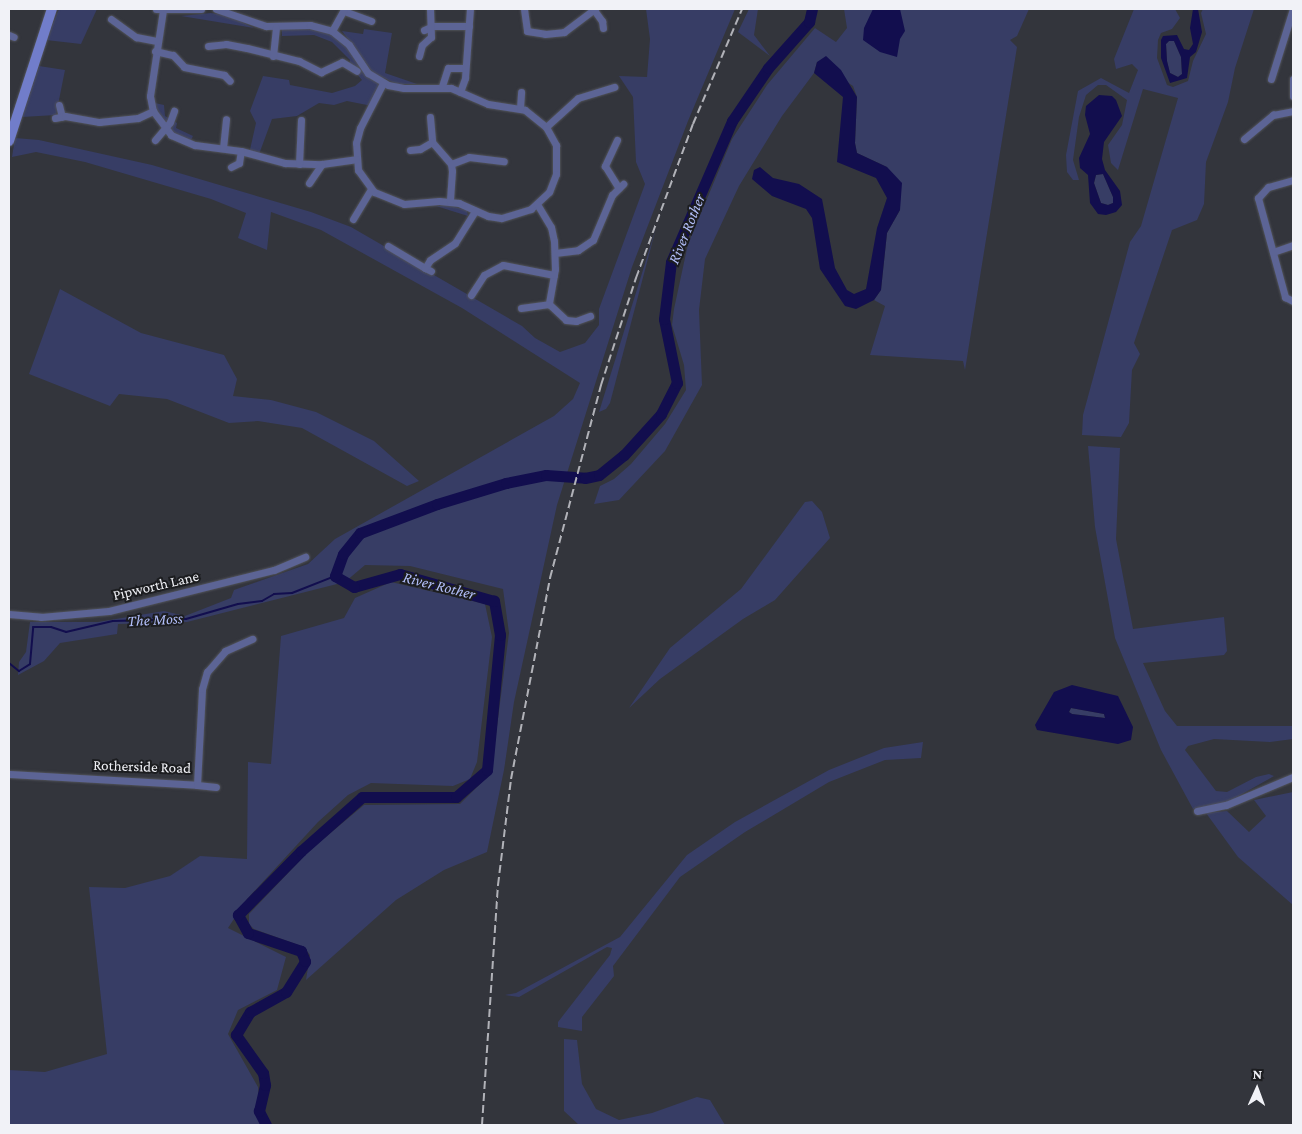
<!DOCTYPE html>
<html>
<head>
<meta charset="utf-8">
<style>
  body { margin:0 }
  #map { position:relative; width:1302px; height:1134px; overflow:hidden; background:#33353c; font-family:"Crimson Pro",serif }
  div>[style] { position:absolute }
  .green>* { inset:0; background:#373d65 }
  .water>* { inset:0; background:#120e4e }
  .stream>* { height:2px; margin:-1px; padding:0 1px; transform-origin:1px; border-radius:1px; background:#120e4e }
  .river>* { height:11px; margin:-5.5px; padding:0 5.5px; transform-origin:5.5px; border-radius:5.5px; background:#120e4e }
  .roads { filter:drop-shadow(0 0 1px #51535a) drop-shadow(0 0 1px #51535a) }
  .minor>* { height:7px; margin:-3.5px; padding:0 3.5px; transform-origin:3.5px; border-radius:3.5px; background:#5c6495 }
  .secondary>* { height:10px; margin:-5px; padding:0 5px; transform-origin:5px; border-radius:5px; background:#717dca }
  .rail>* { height:2px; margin-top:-1px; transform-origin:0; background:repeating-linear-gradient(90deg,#b1b2b8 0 8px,transparent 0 12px) }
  span { translate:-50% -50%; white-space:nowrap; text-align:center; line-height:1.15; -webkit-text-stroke:4px #1c1d20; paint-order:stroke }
  .street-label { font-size:15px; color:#f1f2f7 }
  .water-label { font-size:16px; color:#b2bef9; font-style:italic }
  .frame { position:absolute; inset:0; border:10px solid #f1f2f7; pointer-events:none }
  .north { position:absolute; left:1232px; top:1064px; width:50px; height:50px; -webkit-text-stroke:4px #1c1d20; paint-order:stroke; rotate:2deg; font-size:14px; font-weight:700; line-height:20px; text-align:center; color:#f1f2f7 }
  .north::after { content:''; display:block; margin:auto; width:18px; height:22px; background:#f1f2f7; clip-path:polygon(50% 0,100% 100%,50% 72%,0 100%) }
</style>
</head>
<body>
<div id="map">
  <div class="green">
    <i style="clip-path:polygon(59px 9px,97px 9px,81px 44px,46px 40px)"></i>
    <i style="clip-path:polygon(646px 9px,735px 9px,688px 121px,632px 267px,557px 505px,514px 702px,504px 770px,487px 852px,444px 870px,396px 900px,306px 980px,310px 955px,304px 947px,254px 929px,249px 924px,249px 914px,310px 850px,364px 805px,460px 804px,491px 773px,509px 633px,503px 589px,410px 566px,365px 565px,345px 582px,187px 622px,118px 624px,117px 634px,60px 643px,44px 661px,18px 675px,19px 662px,26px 652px,30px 622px,98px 622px,164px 611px,185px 616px,231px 598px,234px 590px,308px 564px,335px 539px,554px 416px,573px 399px,580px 383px,462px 308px,321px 230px,271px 212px,267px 250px,238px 238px,246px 213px,211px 199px,85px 162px,36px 152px,12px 157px,15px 138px,39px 140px,152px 165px,311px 212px,351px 227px,522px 326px,535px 338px,560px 352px,585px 343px,599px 325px,599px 309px,645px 184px,636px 162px,633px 97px,619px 76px,647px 77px,650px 39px)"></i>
    <i style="clip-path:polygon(749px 9px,758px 9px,754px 35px,770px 56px,738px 32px)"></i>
    <i style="clip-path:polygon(844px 9px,1029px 9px,1017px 36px,1010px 40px,1017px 47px,965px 370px,963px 361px,870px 355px,885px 306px,874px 300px,881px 290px,887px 233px,900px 210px,887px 167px,857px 153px,855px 143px,857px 97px,853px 86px,817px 62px,814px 73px,782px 116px,739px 186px,705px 259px,699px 310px,702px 385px,665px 451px,619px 500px,594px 504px,600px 486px,614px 479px,631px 464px,665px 424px,686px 390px,684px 365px,672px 325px,674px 309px,688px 244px,732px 139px,767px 85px,815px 28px,836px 42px,847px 28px)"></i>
    <i style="clip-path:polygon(1134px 9px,1175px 9px,1180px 18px,1172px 29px,1161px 33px,1158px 40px,1157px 58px,1167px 85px,1173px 87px,1188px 81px,1193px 61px,1206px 34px,1201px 13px,1203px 9px,1254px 9px,1235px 68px,1228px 102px,1206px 162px,1204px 204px,1197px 220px,1172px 230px,1134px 343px,1140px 354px,1132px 370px,1129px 423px,1121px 437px,1082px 435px,1083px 415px,1130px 242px,1141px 226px,1178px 98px,1143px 89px,1118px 170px,1111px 163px,1108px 145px,1122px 125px,1127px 100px,1106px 85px,1098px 85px,1086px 95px,1079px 117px,1073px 160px,1079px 180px,1073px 180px,1067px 172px,1066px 155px,1078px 91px,1101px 78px,1129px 93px,1138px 70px,1132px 64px,1116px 69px,1114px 59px)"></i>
    <i style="clip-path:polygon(211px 13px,229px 16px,254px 28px,181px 16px)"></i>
    <i style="clip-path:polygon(305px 25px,341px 37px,360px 62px,383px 83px,372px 106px,347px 101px,334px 105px,319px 103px,297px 116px,272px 119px,258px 157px,249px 154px,256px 123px,250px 111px,263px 76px,289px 80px,290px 85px,332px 93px,355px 86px,362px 80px,350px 66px,350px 60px,332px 42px,314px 35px,282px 36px,282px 27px)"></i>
    <i style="clip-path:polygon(364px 29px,392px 33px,385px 73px,417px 84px,397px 84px,373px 73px,342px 31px,363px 34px)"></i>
    <i style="clip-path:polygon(1169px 41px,1174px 41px,1181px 57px,1182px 74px,1178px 77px,1170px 73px,1167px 61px,1166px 44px)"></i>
    <i style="clip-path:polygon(39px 66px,65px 70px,56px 115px,22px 117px)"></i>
    <i style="clip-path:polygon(155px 103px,164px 105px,165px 116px,177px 123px,176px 128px,193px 136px,190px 142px,170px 130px,159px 115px)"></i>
    <i style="clip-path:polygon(1103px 174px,1113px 197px,1113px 203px,1108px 205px,1101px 203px,1094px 183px,1096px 175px)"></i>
    <i style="clip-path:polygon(446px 205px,467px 210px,468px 216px,436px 206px)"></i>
    <i style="clip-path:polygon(656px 228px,610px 403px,606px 409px,599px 412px)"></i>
    <i style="clip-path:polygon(60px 289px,141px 333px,224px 355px,237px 379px,233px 396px,271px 400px,316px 412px,374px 441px,419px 481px,407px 486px,302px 428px,258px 421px,229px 423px,167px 399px,119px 394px,110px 406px,29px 374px)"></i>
    <i style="clip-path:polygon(1088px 446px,1120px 448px,1116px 539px,1133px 629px,1224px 617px,1227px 651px,1224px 655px,1143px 663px,1165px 711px,1177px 726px,1293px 726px,1293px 739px,1270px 742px,1214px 739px,1188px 746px,1185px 750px,1216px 791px,1227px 792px,1256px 777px,1269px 774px,1274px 776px,1226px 803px,1193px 809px,1161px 750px,1115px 638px,1095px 527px)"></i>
    <i style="clip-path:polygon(812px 501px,822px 512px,830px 538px,775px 600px,743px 619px,660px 679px,629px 708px,670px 648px,741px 589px,805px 502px)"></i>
    <i style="clip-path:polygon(391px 582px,485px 604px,492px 637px,477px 762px,470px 779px,453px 786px,371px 783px,348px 795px,318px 822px,247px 899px,228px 928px,286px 957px,277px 990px,238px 1010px,228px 1034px,258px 1087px,261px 1125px,9px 1125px,9px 1070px,45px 1072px,107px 1054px,89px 887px,125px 888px,170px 876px,200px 856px,247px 859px,248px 762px,271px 764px,281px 636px,344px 618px,355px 598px)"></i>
    <i style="clip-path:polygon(1071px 708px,1104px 714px,1105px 718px,1072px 714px,1069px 712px)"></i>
    <i style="clip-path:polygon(923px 742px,921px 758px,885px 760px,829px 782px,745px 832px,680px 877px,613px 966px,614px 976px,582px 1017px,582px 1031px,558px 1027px,558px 1022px,610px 955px,612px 948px,607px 947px,519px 997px,505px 995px,516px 993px,620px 937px,687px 855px,735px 822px,829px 770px,884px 748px)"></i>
    <i style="clip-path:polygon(1293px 792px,1293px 905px,1238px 857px,1206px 813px,1227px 811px,1249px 832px,1266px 816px,1254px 800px)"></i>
    <i style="clip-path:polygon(564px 1039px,577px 1040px,582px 1084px,596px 1109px,619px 1120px,652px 1113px,697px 1097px,710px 1100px,725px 1125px,579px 1125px,564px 1111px)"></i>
  </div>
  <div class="water">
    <i style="clip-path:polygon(873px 9px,900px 9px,905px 31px,900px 39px,897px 57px,880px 52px,863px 40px,864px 28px)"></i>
    <i style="clip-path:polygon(evenodd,1193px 9px,1198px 9px,1202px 32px,1196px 52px,1190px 57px,1187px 78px,1170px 83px,1161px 58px,1161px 40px,1163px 36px,1177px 35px,1184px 49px,1189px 50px,1193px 44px,1190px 28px,1193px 9px,1169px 41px,1174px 41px,1181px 57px,1182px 74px,1178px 77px,1170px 73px,1167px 61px,1166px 44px,1169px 41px)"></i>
    <i style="clip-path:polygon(826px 56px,841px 70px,857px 97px,855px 143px,857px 153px,887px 167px,902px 183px,900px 210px,887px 233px,881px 290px,874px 300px,856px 309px,845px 306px,820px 269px,812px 218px,806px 209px,772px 196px,752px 179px,754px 170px,760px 167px,773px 178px,799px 184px,822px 199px,835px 268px,847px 290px,854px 294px,866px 289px,877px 228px,887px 198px,876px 178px,837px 162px,843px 97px,814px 73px,817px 62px)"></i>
    <i style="clip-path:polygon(evenodd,1099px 95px,1112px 96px,1116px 100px,1122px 116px,1104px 142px,1102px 159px,1105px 170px,1120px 191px,1122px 205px,1116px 212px,1106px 215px,1098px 214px,1090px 203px,1088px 175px,1080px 168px,1079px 158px,1090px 134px,1085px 115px,1086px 106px,1099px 95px,1103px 174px,1113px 197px,1113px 203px,1108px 205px,1101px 203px,1094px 183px,1096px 175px,1103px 174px)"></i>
    <i style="clip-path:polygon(evenodd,1072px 685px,1118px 696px,1133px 727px,1131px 740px,1118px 744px,1037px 730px,1035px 725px,1054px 692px,1072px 685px,1071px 708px,1104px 714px,1105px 718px,1072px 714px,1069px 712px,1071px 708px)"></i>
  </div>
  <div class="stream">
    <i style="left:9px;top:663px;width:13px;rotate:39deg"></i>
    <i style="left:19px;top:671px;width:13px;rotate:-32deg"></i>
    <i style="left:30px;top:664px;width:37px;rotate:-85deg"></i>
    <i style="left:33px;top:627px;width:18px"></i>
    <i style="left:51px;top:627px;width:16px;rotate:18deg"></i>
    <i style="left:66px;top:632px;width:48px;rotate:-13.2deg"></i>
    <i style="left:113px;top:621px;width:73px;rotate:-1.6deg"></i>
    <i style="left:186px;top:619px;width:54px;rotate:-16.1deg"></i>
    <i style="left:238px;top:604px;width:24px;rotate:-7deg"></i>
    <i style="left:262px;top:601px;width:14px;rotate:-30deg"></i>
    <i style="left:274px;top:594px;width:18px;rotate:-3deg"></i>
    <i style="left:292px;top:593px;width:46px;rotate:-21.6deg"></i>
  </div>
  <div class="river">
    <i style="left:266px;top:1125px;width:16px;rotate:-117deg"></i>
    <i style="left:259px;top:1111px;width:27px;rotate:-77deg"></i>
    <i style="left:265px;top:1085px;width:12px;rotate:-99deg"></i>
    <i style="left:263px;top:1073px;width:47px;rotate:-125.4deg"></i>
    <i style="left:236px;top:1035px;width:27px;rotate:-59deg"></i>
    <i style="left:250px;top:1012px;width:41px;rotate:-29.1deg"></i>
    <i style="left:286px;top:992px;width:36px;rotate:-58deg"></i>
    <i style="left:305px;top:961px;width:11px;rotate:-112deg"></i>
    <i style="left:301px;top:951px;width:56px;rotate:-161.2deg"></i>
    <i style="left:248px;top:933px;width:21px;rotate:-119deg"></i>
    <i style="left:238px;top:915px;width:90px;rotate:-45.5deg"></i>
    <i style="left:301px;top:851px;width:81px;rotate:-41.5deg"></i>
    <i style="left:362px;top:797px;width:94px"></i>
    <i style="left:456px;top:797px;width:41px;rotate:-41.1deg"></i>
    <i style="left:487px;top:770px;width:136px;rotate:-84.5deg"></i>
    <i style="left:500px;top:635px;width:35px;rotate:-100deg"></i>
    <i style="left:494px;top:601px;width:98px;rotate:-164deg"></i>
    <i style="left:400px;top:574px;width:48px;rotate:164.2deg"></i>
    <i style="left:354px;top:587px;width:22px;rotate:-150deg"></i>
    <i style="left:335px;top:576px;width:23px;rotate:-70deg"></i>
    <i style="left:343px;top:554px;width:27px;rotate:-51deg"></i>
    <i style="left:360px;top:533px;width:82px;rotate:-20.6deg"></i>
    <i style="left:437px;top:504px;width:72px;rotate:-16.9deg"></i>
    <i style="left:506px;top:483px;width:41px;rotate:-11.3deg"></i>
    <i style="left:546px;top:475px;width:39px;rotate:4deg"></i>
    <i style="left:585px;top:478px;width:14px;rotate:-12deg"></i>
    <i style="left:599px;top:475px;width:32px;rotate:-39deg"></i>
    <i style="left:624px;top:455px;width:55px;rotate:-47.9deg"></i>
    <i style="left:661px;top:414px;width:35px;rotate:-63deg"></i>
    <i style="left:677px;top:383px;width:65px;rotate:-101.5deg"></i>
    <i style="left:664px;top:319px;width:57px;rotate:-83deg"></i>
    <i style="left:671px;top:262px;width:154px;rotate:-66.6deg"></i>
    <i style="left:732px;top:121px;width:64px;rotate:-55.8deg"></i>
    <i style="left:768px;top:68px;width:62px;rotate:-48.3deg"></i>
    <i style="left:809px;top:22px;width:13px;rotate:-77deg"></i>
  </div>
  <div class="roads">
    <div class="minor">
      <i style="left:156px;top:9px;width:45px"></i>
      <i style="left:216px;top:9px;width:53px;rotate:18.8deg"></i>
      <i style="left:266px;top:26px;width:44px;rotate:-1.3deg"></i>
      <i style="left:310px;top:25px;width:23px;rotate:15deg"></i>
      <i style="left:332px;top:31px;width:22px;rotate:39deg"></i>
      <i style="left:349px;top:45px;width:34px;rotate:56deg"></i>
      <i style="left:368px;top:73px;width:23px;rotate:31deg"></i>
      <i style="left:388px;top:85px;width:16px;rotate:11deg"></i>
      <i style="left:404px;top:88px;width:47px"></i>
      <i style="left:451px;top:88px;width:40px;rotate:23.4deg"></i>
      <i style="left:488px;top:104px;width:37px;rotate:9deg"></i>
      <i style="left:525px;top:110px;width:27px;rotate:39deg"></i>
      <i style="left:546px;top:127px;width:21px;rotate:61deg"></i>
      <i style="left:556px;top:145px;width:29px;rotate:90deg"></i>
      <i style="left:556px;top:174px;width:19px;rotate:111deg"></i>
      <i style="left:549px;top:192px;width:25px;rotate:137deg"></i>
      <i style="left:531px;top:209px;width:31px;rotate:163deg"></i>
      <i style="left:501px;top:218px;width:13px;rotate:-171deg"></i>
      <i style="left:488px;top:216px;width:32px;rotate:-156deg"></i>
      <i style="left:459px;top:203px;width:20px;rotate:-174deg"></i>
      <i style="left:439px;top:201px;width:35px;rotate:175deg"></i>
      <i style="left:404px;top:204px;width:32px;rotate:-158deg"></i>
      <i style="left:374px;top:192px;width:27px;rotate:-126deg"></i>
      <i style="left:358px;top:170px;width:27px;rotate:-94deg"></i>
      <i style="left:356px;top:143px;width:16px;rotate:-75deg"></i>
      <i style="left:360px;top:128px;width:51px;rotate:-62.9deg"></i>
      <i style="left:524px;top:9px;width:22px;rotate:82deg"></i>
      <i style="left:527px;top:31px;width:18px;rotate:9deg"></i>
      <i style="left:545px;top:34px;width:19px;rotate:-6deg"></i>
      <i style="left:564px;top:32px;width:39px;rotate:-37deg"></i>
      <i style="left:163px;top:10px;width:87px;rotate:98.6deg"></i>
      <i style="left:150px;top:96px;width:15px;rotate:79deg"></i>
      <i style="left:153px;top:111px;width:30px;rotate:53deg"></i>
      <i style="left:171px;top:135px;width:26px;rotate:23deg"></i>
      <i style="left:195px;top:145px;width:46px;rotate:7.4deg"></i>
      <i style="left:241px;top:151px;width:46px;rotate:15.3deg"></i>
      <i style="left:285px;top:163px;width:37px;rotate:2deg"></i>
      <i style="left:322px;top:164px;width:34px;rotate:-8deg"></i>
      <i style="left:594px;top:10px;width:14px;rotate:54deg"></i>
      <i style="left:602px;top:21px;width:7px;rotate:82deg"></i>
      <i style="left:344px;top:11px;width:29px;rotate:20deg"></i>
      <i style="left:111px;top:19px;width:31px;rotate:36deg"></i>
      <i style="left:136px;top:37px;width:21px;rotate:11deg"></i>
      <i style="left:424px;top:30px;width:10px;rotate:-24deg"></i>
      <i style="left:433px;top:26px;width:36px"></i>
      <i style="left:332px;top:31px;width:25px;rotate:-61deg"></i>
      <i style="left:9px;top:35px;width:5px;rotate:22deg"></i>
      <i style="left:208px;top:46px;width:18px;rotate:-6deg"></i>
      <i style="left:226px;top:44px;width:21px;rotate:11deg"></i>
      <i style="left:247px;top:48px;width:54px;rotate:14deg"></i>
      <i style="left:299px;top:61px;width:25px;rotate:27deg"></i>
      <i style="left:321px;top:72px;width:23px;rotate:-25deg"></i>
      <i style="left:342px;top:62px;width:17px;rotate:31deg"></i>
      <i style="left:155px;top:51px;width:18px;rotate:13deg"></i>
      <i style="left:173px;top:55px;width:16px;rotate:47deg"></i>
      <i style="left:184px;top:67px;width:41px;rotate:11.3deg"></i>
      <i style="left:224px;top:75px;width:8px;rotate:45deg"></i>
      <i style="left:273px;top:56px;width:29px;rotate:-84deg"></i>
      <i style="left:419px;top:56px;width:11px;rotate:-75deg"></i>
      <i style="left:422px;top:45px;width:12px;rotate:-42deg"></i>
      <i style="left:431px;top:37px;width:28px;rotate:-92deg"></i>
      <i style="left:1271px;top:79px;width:73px;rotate:-72.6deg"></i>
      <i style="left:1293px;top:79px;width:17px;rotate:90deg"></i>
      <i style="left:442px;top:86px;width:19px;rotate:-72deg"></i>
      <i style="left:448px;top:68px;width:17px"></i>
      <i style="left:460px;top:92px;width:15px;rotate:-70deg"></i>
      <i style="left:465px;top:78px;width:69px;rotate:-85.9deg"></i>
      <i style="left:59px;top:105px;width:12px;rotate:76deg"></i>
      <i style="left:520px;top:108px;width:16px;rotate:-86deg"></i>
      <i style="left:430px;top:117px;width:25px;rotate:85deg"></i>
      <i style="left:432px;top:142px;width:29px;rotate:49deg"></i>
      <i style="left:451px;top:164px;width:7px;rotate:82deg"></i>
      <i style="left:452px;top:171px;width:30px;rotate:94deg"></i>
      <i style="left:55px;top:118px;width:10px;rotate:-11deg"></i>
      <i style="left:65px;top:116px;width:35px;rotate:10deg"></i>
      <i style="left:99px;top:122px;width:39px;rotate:-6deg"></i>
      <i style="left:138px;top:118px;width:17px;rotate:-25deg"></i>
      <i style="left:546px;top:127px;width:43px;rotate:-42.2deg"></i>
      <i style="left:578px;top:98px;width:38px;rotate:-17deg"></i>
      <i style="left:1244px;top:139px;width:38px;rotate:-40deg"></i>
      <i style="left:1273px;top:115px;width:20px;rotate:-11deg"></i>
      <i style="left:155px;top:140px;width:23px;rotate:-50deg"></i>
      <i style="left:170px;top:122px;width:12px;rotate:-70deg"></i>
      <i style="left:617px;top:140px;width:29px;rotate:115deg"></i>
      <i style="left:605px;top:166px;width:26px;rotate:58deg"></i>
      <i style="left:223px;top:148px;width:29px;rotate:-84deg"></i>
      <i style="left:410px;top:150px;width:10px;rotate:-6deg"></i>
      <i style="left:420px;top:149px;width:14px;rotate:-30deg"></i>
      <i style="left:299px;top:164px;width:44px;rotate:-87.4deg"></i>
      <i style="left:451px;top:164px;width:19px;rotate:-21deg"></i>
      <i style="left:469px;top:157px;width:35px;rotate:7deg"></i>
      <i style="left:231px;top:167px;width:9px;rotate:-27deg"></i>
      <i style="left:239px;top:163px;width:12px;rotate:-81deg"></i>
      <i style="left:1293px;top:180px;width:26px;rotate:164deg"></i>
      <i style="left:1268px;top:187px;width:15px;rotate:132deg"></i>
      <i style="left:1258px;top:198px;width:103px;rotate:74.7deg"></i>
      <i style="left:1285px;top:297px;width:9px;rotate:27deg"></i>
      <i style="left:309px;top:183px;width:23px;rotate:-56deg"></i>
      <i style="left:537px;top:204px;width:27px;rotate:59deg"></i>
      <i style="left:551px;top:227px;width:14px;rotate:78deg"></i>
      <i style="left:554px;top:241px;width:28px;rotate:88deg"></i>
      <i style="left:555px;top:269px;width:36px;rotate:100deg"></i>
      <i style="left:353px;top:219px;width:35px;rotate:-59deg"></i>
      <i style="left:388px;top:246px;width:43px;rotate:30.7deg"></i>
      <i style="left:1273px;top:252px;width:21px;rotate:-19deg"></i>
      <i style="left:555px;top:253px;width:23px;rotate:-7deg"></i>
      <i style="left:578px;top:250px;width:18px;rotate:-34deg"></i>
      <i style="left:593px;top:240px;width:49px;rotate:-67.1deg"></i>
      <i style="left:612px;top:195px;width:16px;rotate:-45deg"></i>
      <i style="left:431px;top:271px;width:7px;rotate:-153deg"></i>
      <i style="left:425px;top:268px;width:9px;rotate:-58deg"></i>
      <i style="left:430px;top:260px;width:30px;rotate:-34deg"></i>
      <i style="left:455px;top:243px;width:38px;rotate:-58deg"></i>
      <i style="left:471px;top:295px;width:24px;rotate:-57deg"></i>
      <i style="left:484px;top:275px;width:21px;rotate:-28deg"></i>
      <i style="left:503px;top:265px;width:52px;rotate:11.1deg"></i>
      <i style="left:549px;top:304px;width:23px;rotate:43deg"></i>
      <i style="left:566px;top:320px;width:10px;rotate:6deg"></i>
      <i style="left:576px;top:321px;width:15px;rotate:-20deg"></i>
      <i style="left:521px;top:308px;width:28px;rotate:-8deg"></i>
      <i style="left:9px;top:614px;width:32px;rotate:5deg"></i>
      <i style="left:41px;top:617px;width:68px;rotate:-5deg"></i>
      <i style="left:109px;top:611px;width:170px;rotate:-14deg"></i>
      <i style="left:274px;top:570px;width:34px;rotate:-23deg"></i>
      <i style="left:9px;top:774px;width:188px;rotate:3.3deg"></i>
      <i style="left:197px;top:785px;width:96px;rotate:-87deg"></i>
      <i style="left:202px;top:689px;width:18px;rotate:-74deg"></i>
      <i style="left:207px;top:672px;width:28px;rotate:-49deg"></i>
      <i style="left:225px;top:651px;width:30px;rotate:-24deg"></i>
      <i style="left:197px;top:785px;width:19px;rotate:6deg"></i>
      <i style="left:1197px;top:811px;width:30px;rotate:-12deg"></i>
      <i style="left:1226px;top:805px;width:73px;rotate:-22.7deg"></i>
    </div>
    <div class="secondary">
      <i style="left:9px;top:141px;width:139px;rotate:-72deg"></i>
    </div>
  </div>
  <div class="rail">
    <i style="left:482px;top:1125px;width:241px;rotate:-86.2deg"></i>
    <i style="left:498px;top:885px;width:107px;rotate:-83deg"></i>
    <i style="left:511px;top:779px;width:205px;rotate:-79deg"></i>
    <i style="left:550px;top:578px;width:200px;rotate:-75.2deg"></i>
    <i style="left:601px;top:385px;width:113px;rotate:-71.9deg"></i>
    <i style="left:636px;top:278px;width:164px;rotate:-69.7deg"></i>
    <i style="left:693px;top:124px;width:125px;rotate:-66.9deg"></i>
  </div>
  <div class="street-label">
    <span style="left:156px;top:586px;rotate:-13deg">Pipworth Lane</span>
    <span style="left:142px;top:767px;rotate:2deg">Rotherside Road</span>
  </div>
  <div class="water-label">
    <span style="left:687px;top:229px;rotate:-68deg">River Rother</span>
    <span style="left:439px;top:586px;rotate:14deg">River Rother</span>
    <span style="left:155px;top:620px;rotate:-3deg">The Moss</span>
  </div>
  <div class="frame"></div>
  <div class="north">N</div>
</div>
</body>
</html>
